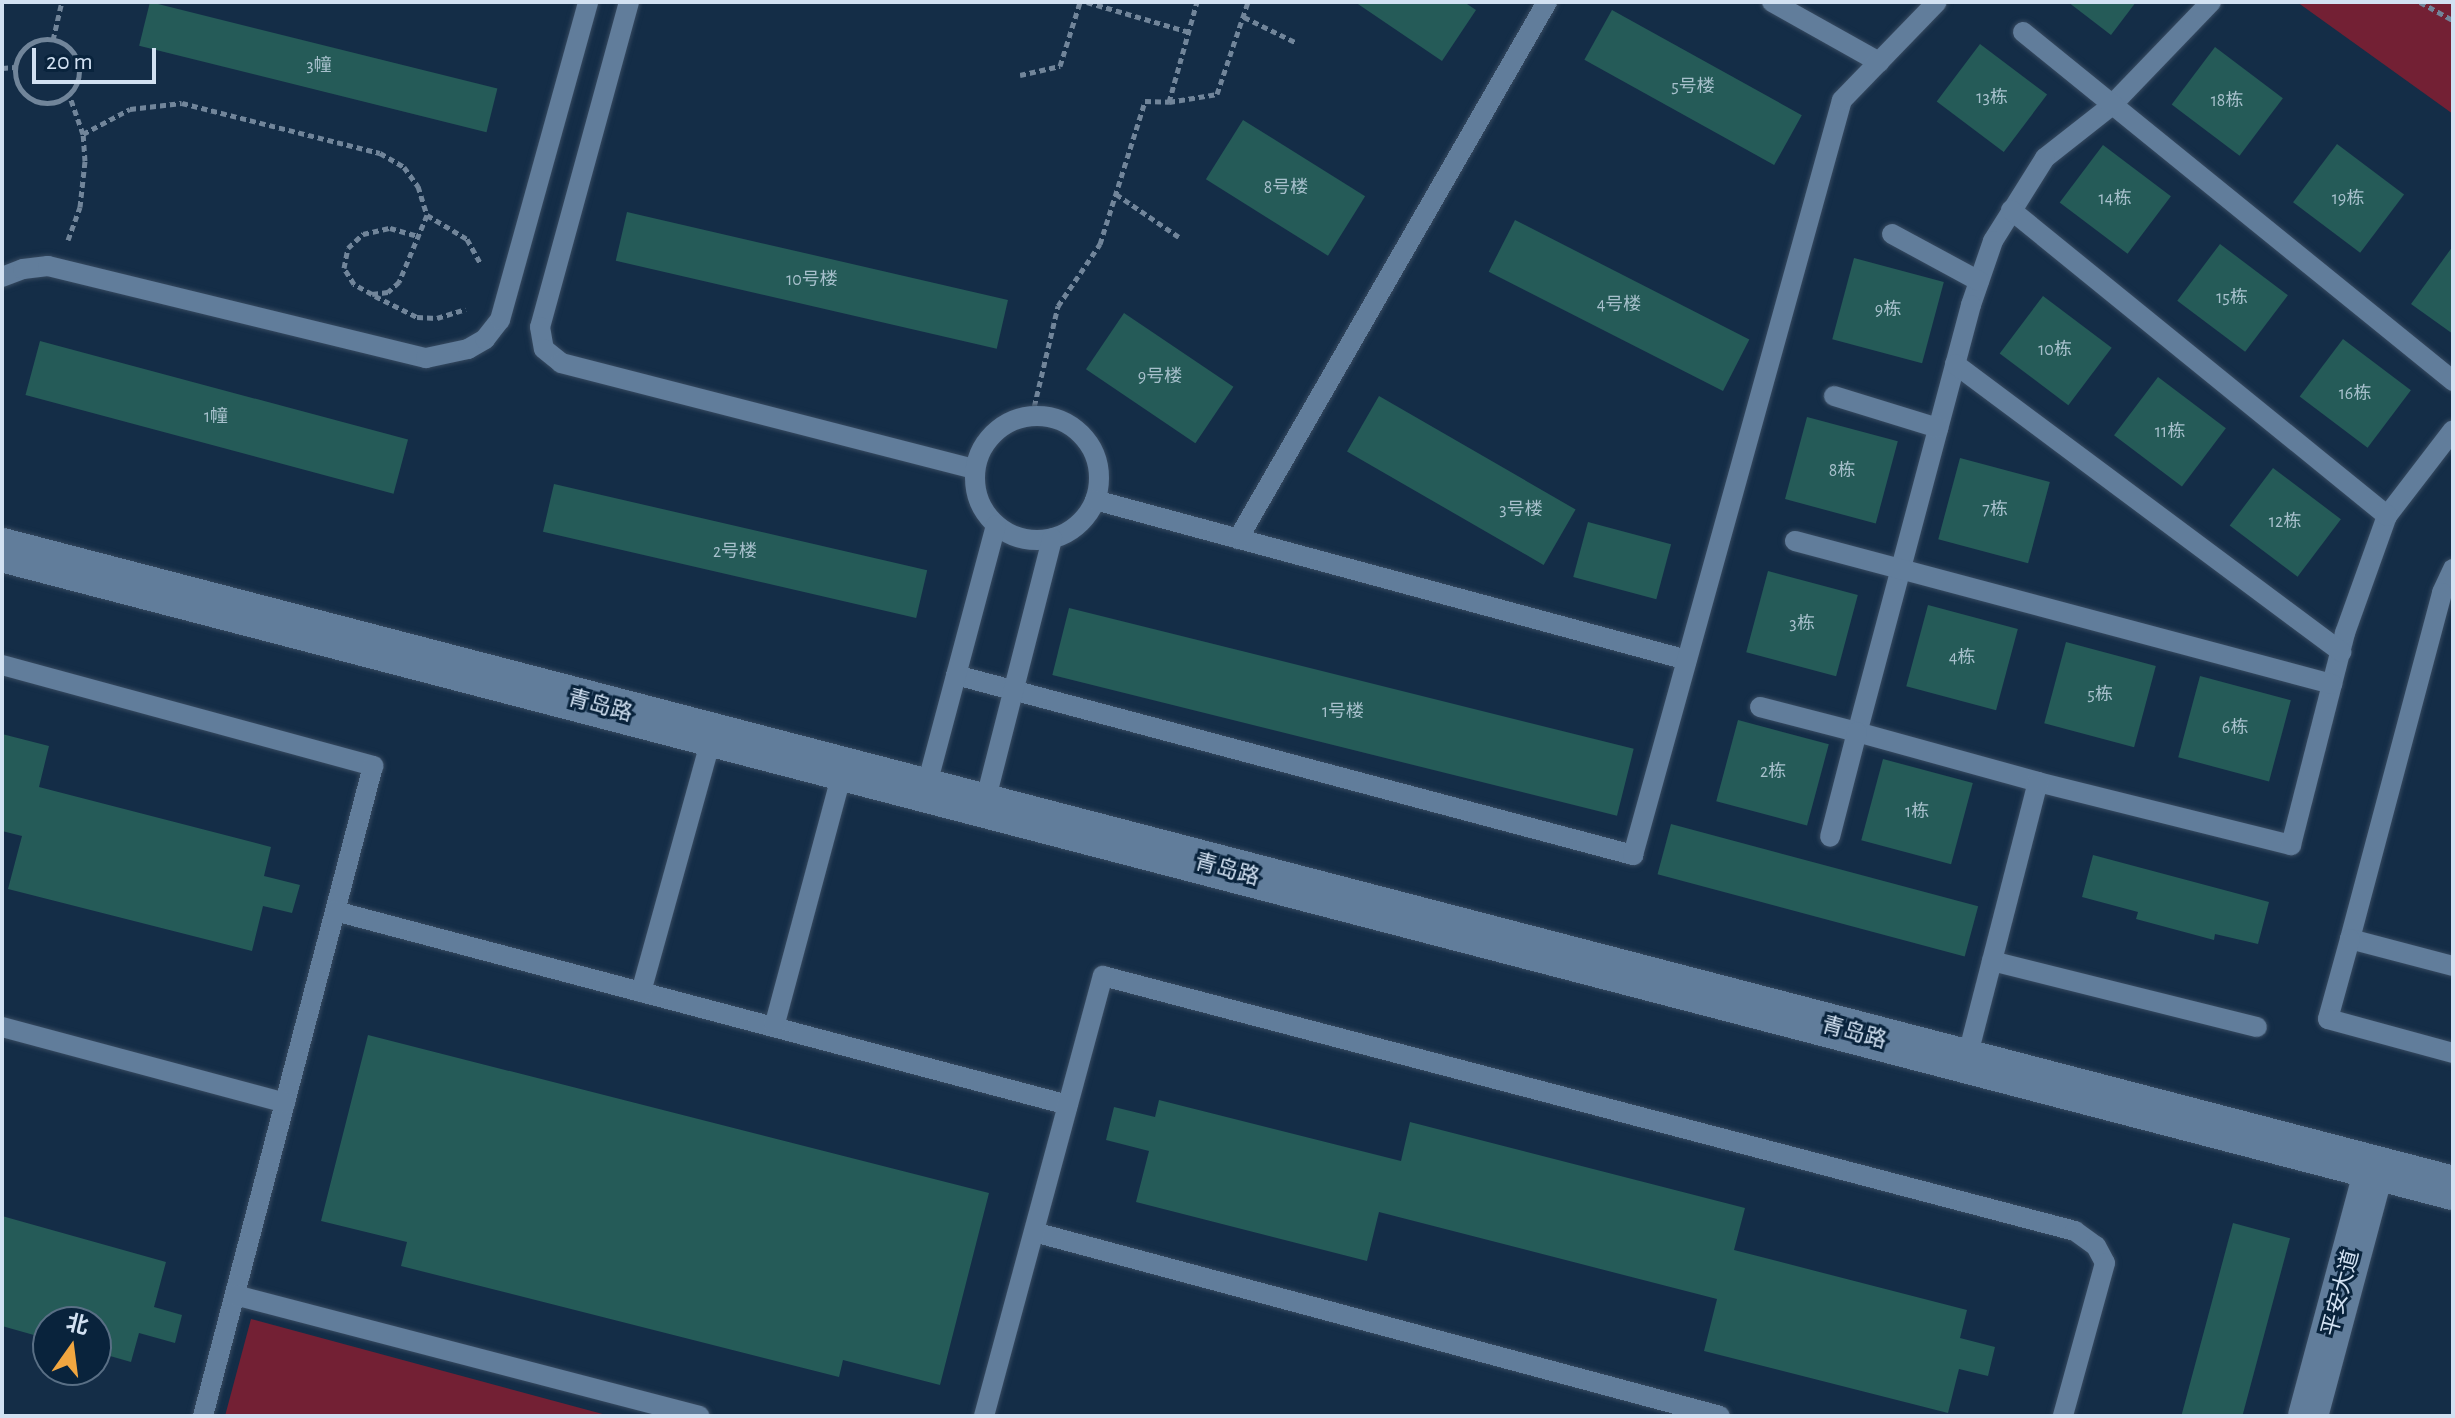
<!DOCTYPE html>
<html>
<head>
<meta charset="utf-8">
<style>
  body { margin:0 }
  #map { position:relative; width:2455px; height:1418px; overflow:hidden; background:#142d47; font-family:"Alegreya Sans","Noto Sans SC",sans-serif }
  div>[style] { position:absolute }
  .green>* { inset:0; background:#732034 }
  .building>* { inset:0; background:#255b58; transform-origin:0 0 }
  .path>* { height:5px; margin-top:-2.5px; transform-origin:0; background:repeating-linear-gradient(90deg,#71859a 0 6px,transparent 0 10px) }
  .path>.ring { margin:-2.5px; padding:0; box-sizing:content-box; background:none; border:5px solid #71859a; border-radius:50% }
  .roads { filter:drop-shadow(0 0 2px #374a60) drop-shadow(0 0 2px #374a60) }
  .lane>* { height:20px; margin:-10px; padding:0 10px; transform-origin:10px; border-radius:10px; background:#617d9b }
  .lane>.ring { margin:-10px; padding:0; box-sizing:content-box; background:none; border:20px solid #617d9b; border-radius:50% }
  .street>* { height:40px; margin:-20px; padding:0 20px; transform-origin:20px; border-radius:20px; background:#617d9b }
  .secondary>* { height:44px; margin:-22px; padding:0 22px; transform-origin:22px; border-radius:22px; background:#617d9b }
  span { translate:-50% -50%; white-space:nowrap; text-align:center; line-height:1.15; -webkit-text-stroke:6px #09233c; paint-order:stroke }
  .number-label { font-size:18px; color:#a7c0cc }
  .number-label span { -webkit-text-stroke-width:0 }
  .street-label { font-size:22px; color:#d2e1f2 }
  .frame { position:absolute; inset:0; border:4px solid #d2e1f2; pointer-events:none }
  .north { position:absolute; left:32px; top:1306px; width:80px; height:80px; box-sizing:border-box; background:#09233c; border:2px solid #596f85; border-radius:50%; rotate:14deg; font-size:22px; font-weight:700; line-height:32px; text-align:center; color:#d2e1f2 }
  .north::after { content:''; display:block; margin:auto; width:28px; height:36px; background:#f1a640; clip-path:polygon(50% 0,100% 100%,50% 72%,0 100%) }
  .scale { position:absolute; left:32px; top:48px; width:124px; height:36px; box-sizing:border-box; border:4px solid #d2e1f2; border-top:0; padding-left:10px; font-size:24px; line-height:28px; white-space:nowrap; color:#d2e1f2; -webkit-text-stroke:6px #09233c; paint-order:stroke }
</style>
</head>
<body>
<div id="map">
  <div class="green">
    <i style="clip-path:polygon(2297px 2px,2453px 2px,2453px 114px)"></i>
    <i style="clip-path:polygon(251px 1319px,610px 1416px,225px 1416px)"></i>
  </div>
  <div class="building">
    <i style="left:150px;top:2px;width:358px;height:45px;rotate:14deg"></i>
    <i style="clip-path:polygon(1355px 2px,1464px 2px,1476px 10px,1442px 61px)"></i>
    <i style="clip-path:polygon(2068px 2px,2136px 2px,2111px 35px)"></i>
    <i style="left:1612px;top:10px;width:217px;height:57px;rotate:29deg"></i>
    <i style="left:1980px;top:44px;width:84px;height:72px;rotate:37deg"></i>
    <i style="left:2215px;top:47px;width:85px;height:72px;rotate:37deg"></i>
    <i style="left:1243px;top:120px;width:144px;height:70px;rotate:32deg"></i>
    <i style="left:2337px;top:144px;width:84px;height:73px;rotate:37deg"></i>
    <i style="left:2103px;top:145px;width:85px;height:72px;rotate:37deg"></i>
    <i style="left:627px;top:212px;width:391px;height:50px;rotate:13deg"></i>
    <i style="left:1515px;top:220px;width:263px;height:58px;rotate:27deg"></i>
    <i style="left:2220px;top:244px;width:85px;height:71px;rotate:37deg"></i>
    <i style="clip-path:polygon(2453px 246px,2453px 334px,2411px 304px)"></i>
    <i style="left:1854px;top:258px;width:93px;height:84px;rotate:15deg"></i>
    <i style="left:2043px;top:296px;width:86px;height:72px;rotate:37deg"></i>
    <i style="left:1124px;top:313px;width:132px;height:68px;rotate:34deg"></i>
    <i style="left:2343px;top:339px;width:85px;height:72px;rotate:37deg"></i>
    <i style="left:40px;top:341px;width:381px;height:56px;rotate:15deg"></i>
    <i style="left:2158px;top:377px;width:85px;height:73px;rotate:37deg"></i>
    <i style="left:1379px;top:396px;width:227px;height:64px;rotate:30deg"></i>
    <i style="left:1807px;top:417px;width:94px;height:85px;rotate:15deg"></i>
    <i style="left:1960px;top:458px;width:93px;height:84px;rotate:15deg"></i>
    <i style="left:2273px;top:468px;width:85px;height:72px;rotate:37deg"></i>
    <i style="left:554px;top:484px;width:383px;height:49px;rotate:13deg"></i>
    <i style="left:1588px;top:522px;width:86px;height:57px;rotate:15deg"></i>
    <i style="left:1768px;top:571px;width:93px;height:84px;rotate:15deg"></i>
    <i style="left:1928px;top:605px;width:93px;height:84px;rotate:15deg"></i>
    <i style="left:1069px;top:608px;width:582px;height:69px;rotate:14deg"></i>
    <i style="left:2066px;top:642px;width:93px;height:84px;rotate:15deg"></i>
    <i style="left:2200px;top:676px;width:94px;height:84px;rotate:15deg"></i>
    <i style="left:1738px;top:720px;width:94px;height:84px;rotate:15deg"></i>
    <i style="clip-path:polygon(2px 734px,49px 746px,39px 787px,271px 847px,264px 876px,300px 885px,292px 913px,263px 906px,252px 951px,8px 889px,22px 836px,2px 831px)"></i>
    <i style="left:1883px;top:759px;width:93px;height:84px;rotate:15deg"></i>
    <i style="left:1671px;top:824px;width:318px;height:52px;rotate:15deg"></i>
    <i style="clip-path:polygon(2093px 855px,2269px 902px,2258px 944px,2215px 934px,2214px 940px,2136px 919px,2138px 912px,2082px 897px)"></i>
    <i style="clip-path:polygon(368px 1035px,989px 1193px,940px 1385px,843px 1360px,839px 1377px,401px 1266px,407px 1242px,321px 1221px)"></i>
    <i style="clip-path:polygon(1159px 1100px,1401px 1161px,1410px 1122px,1745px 1208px,1734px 1250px,1967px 1310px,1960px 1338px,1995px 1347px,1988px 1376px,1959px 1369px,1948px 1413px,1704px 1351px,1717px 1299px,1379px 1212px,1367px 1261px,1136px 1202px,1149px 1151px,1106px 1140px,1114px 1107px,1155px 1117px)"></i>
    <i style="clip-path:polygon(2px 1216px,166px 1262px,154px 1307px,182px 1315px,175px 1343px,139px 1333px,131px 1362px,96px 1352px,96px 1322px,48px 1322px,48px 1339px,2px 1326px)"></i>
    <i style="left:2233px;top:1223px;width:59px;height:200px;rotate:15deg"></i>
  </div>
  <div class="path">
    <i style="left:1087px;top:2px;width:106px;rotate:16.4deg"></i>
    <i style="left:2420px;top:2px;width:38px;rotate:29deg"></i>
    <i style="left:1244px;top:17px;width:59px;rotate:26.1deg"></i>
    <i class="ring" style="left:15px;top:39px;width:59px;height:59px"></i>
    <i style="left:53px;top:40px;width:39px;rotate:-77deg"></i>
    <i style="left:2px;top:68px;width:13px;rotate:-4deg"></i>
    <i style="left:1020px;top:75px;width:41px;rotate:-12.7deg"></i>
    <i style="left:1060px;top:66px;width:67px;rotate:-72.6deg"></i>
    <i style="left:1169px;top:102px;width:104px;rotate:-74.4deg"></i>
    <i style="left:83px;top:134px;width:53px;rotate:-28deg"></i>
    <i style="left:130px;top:109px;width:52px;rotate:-6.6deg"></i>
    <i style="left:182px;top:103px;width:204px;rotate:14.2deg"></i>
    <i style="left:380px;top:153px;width:28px;rotate:30deg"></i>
    <i style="left:404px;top:167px;width:24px;rotate:54deg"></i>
    <i style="left:418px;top:186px;width:30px;rotate:73deg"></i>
    <i style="left:427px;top:215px;width:73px;rotate:112.7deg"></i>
    <i style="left:399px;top:282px;width:15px;rotate:138deg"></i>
    <i style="left:388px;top:292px;width:16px;rotate:173deg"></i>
    <i style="left:372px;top:294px;width:21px;rotate:-151deg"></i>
    <i style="left:354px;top:284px;width:19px;rotate:-122deg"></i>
    <i style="left:344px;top:268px;width:20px;rotate:-79deg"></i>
    <i style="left:348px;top:248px;width:21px;rotate:-43deg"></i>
    <i style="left:363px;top:234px;width:28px;rotate:-13deg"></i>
    <i style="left:390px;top:228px;width:29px;rotate:16deg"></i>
    <i style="left:1116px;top:194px;width:76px;rotate:34.3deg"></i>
    <i style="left:427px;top:215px;width:47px;rotate:31deg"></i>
    <i style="left:467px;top:239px;width:29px;rotate:61deg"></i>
    <i style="left:68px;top:240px;width:35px;rotate:-70deg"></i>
    <i style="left:80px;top:207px;width:46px;rotate:-83.8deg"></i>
    <i style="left:85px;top:161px;width:27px;rotate:-94deg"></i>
    <i style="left:83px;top:134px;width:42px;rotate:-109.3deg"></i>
    <i style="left:375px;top:296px;width:47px;rotate:26.6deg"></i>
    <i style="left:417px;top:317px;width:20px;rotate:3deg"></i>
    <i style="left:437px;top:318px;width:30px;rotate:-17deg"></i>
    <i style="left:1032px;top:416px;width:113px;rotate:-76.7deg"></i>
    <i style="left:1058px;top:306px;width:75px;rotate:-55.9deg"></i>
    <i style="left:1100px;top:244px;width:150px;rotate:-72.5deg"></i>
    <i style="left:1145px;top:101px;width:24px;rotate:2deg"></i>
    <i style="left:1169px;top:102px;width:49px;rotate:-9.5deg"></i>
    <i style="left:1217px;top:94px;width:97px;rotate:-71.4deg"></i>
  </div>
  <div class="roads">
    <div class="lane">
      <i style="left:629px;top:2px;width:337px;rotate:105.3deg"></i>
      <i style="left:540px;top:327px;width:22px;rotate:80deg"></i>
      <i style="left:544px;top:349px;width:22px;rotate:39deg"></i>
      <i style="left:561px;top:363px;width:426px;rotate:14.4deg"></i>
      <i style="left:1772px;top:2px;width:123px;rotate:29.3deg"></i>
      <i style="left:2211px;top:2px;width:144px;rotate:133.9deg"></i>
      <i style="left:2111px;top:106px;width:84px;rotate:141.8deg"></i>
      <i style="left:2045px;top:158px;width:98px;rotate:122.1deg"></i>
      <i style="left:1993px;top:241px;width:68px;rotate:109deg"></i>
      <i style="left:1971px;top:305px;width:442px;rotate:104.9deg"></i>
      <i style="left:1857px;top:732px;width:188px;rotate:15.4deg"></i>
      <i style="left:2038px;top:782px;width:261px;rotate:14deg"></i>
      <i style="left:2291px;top:845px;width:219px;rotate:-75.7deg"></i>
      <i style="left:2345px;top:633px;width:124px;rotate:-70.3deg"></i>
      <i style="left:2387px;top:516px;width:108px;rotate:-52.5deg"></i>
      <i style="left:2023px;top:32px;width:554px;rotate:39.06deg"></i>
      <i style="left:2011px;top:210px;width:485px;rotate:39.1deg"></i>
      <i style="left:1892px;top:234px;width:99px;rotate:28.4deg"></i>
      <i style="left:2px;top:277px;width:22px;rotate:-21deg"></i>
      <i style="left:23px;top:269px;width:25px;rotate:-7deg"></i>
      <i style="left:48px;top:266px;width:389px;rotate:13.7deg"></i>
      <i style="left:426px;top:358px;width:43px;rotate:-12.1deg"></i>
      <i style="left:468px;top:349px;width:20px;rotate:-30deg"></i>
      <i style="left:485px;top:339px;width:24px;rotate:-52deg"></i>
      <i style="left:500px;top:320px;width:330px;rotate:-74.5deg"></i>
      <i style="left:1955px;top:364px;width:482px;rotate:36.7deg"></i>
      <i style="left:1834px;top:396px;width:109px;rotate:17.1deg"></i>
      <i class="ring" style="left:975px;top:416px;width:104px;height:104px"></i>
      <i style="left:1095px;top:500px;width:613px;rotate:15.12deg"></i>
      <i style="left:1238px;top:539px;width:620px;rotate:-60.08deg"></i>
      <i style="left:1795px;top:541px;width:556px;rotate:14.91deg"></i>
      <i style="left:2453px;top:569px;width:26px;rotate:115deg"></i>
      <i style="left:2442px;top:593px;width:358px;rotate:104.9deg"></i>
      <i style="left:2350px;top:939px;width:106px;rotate:14.7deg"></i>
      <i style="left:2px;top:665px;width:385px;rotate:15.2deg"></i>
      <i style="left:373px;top:766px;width:672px;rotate:104.66deg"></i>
      <i style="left:956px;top:675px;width:701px;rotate:14.89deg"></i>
      <i style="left:1633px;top:855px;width:783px;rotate:-74.53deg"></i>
      <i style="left:1842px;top:100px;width:136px;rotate:-45.9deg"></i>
      <i style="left:1760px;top:707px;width:100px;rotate:14.5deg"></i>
      <i style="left:1857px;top:732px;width:108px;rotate:104.4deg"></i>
      <i style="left:925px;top:792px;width:276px;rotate:-75.1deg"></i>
      <i style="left:984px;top:806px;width:276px;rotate:-75.7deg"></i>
      <i style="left:335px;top:911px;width:758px;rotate:14.82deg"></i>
      <i style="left:2350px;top:939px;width:83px;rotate:105.4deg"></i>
      <i style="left:2328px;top:1019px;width:130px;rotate:15.2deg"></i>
      <i style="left:1992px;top:961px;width:273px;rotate:14deg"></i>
      <i style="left:641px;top:992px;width:266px;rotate:-74.5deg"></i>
      <i style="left:2px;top:1027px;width:293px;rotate:15deg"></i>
      <i style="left:774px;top:1027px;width:266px;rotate:-75deg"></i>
      <i style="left:1966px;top:1062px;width:289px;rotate:-75.6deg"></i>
      <i style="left:1034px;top:1232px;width:710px;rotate:15.01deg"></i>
      <i style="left:235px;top:1295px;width:480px;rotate:14.6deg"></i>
      <i style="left:984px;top:1416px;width:456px;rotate:-74.9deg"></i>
      <i style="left:1103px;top:976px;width:1005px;rotate:14.7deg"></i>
      <i style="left:2075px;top:1231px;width:26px;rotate:36deg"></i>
      <i style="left:2096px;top:1246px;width:19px;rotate:62deg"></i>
      <i style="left:2105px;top:1263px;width:159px;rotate:105.4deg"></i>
    </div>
    <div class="street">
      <i style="left:2308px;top:1416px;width:255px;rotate:-75deg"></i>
    </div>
    <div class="secondary">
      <i style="left:2px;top:550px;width:2533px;rotate:14.59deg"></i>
    </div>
  </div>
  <div class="number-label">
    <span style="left:319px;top:66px">3幢</span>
    <span style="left:1693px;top:87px">5号楼</span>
    <span style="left:1992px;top:98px">13栋</span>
    <span style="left:2227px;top:101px">18栋</span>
    <span style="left:1286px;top:188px">8号楼</span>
    <span style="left:2115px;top:199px">14栋</span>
    <span style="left:2348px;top:199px">19栋</span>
    <span style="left:812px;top:280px">10号楼</span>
    <span style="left:2232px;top:298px">15栋</span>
    <span style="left:1619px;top:305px">4号楼</span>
    <span style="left:1888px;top:310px">9栋</span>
    <span style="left:2055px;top:350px">10栋</span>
    <span style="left:1160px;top:377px">9号楼</span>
    <span style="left:2355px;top:394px">16栋</span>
    <span style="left:216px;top:417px">1幢</span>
    <span style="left:2170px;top:432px">11栋</span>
    <span style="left:1842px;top:471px">8栋</span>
    <span style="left:1521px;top:510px">3号楼</span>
    <span style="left:1995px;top:510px">7栋</span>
    <span style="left:2285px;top:522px">12栋</span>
    <span style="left:735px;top:552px">2号楼</span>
    <span style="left:1802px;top:624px">3栋</span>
    <span style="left:1962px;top:658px">4栋</span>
    <span style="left:2100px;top:695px">5栋</span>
    <span style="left:1343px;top:712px">1号楼</span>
    <span style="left:2235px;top:728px">6栋</span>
    <span style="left:1773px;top:772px">2栋</span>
    <span style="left:1917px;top:812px">1栋</span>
  </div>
  <div class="street-label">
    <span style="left:600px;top:706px;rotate:15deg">青岛路</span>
    <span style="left:1227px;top:870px;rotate:15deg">青岛路</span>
    <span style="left:1854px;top:1033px;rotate:15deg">青岛路</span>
    <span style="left:2341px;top:1293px;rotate:-75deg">平安大道</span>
  </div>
  <div class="frame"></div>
  <div class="north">北</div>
  <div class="scale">20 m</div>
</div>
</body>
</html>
